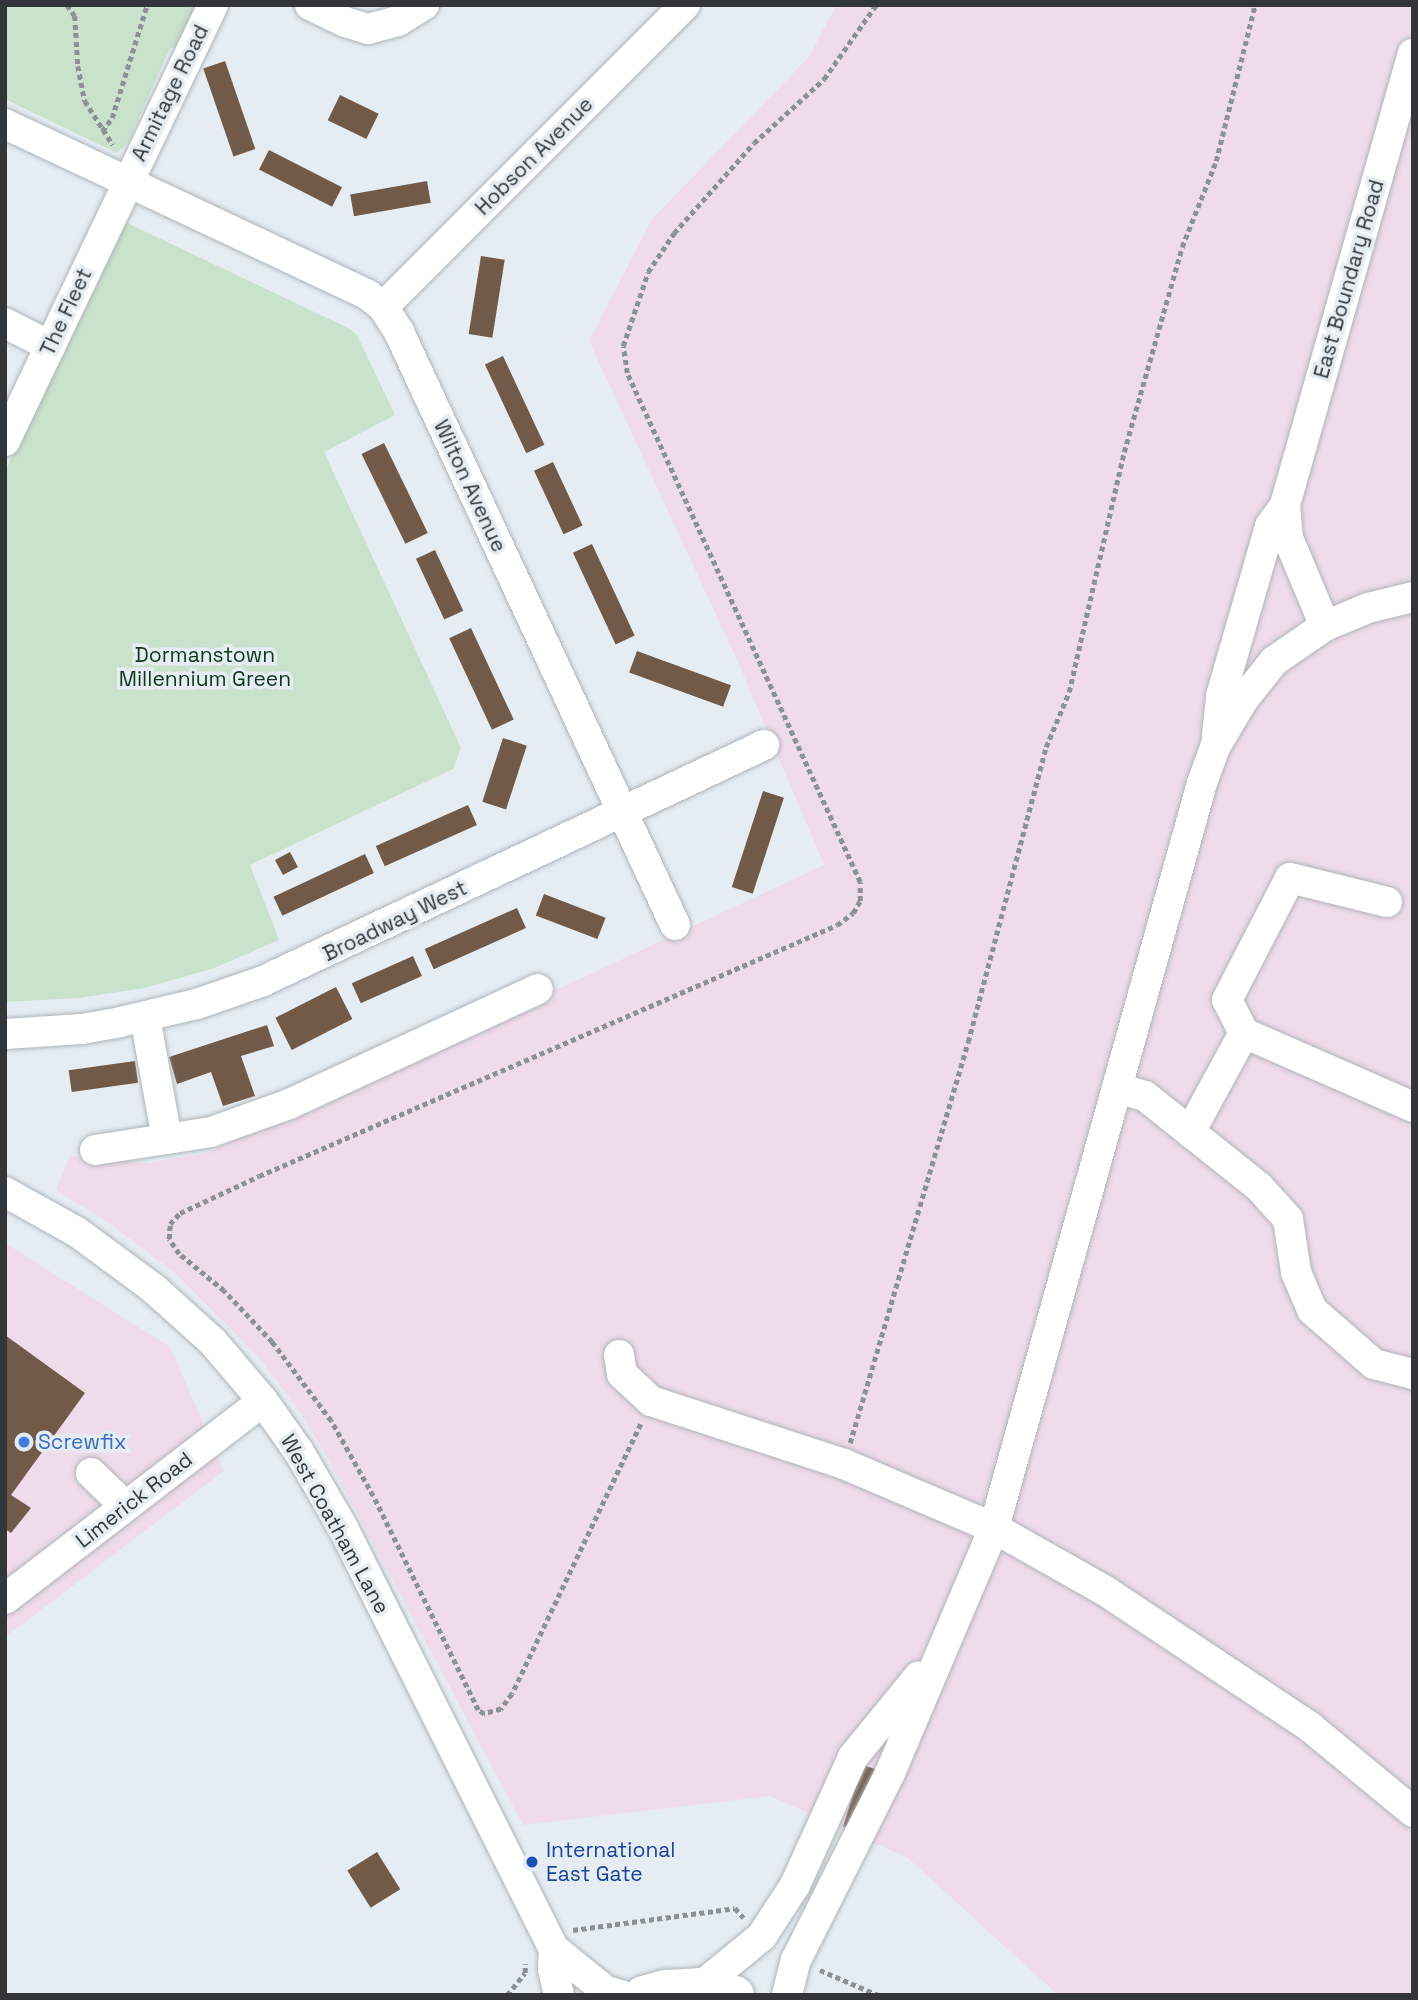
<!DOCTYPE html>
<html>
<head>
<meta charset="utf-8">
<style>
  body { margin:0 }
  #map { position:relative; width:1418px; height:2000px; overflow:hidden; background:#e6edf2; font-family:"Space Grotesk",sans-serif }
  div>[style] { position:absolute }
  .industrial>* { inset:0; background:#efdbe9 }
  .green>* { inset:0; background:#c9e2cb }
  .building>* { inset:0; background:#725a49; transform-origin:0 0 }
  .path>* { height:4.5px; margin-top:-2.25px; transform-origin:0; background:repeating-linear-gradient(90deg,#8c9195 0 5px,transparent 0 8.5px) }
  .roads { filter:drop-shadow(0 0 2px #aeb5ba) drop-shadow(0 0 2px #aeb5ba) }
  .minor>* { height:30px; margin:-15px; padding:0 15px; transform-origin:15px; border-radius:15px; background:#fff }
  .major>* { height:38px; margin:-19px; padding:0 19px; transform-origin:19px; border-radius:19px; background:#fff }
  .dots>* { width:19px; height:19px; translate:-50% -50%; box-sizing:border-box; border:4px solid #e6edf2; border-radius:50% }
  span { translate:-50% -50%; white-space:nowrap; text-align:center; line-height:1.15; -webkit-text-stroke:7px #e6edf2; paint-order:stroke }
  .street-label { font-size:21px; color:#333638 }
  .park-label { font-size:21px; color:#0e3718 }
  .shop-label { font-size:21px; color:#366cbe }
  .left { translate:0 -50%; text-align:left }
  .transit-label { font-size:21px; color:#164399 }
  .frame { position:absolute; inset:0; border:7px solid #333638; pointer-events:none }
</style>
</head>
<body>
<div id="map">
  <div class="industrial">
    <i style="clip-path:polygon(836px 5px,1413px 5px,1413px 1995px,1058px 1995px,908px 1858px,770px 1796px,523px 1825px,325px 1453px,296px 1407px,262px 1361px,175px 1273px,110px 1224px,56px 1190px,70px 1156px,148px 1163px,207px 1153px,824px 865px,738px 662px,589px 341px,652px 219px,809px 57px)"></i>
    <i style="clip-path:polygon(5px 1243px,170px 1347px,224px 1471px,5px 1637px)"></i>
  </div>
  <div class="green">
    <i style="clip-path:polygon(5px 5px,198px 5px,176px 48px,170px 48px,128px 142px,117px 153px,5px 99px)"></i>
    <i style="clip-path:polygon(123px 221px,350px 329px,357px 335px,395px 415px,324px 452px,461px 748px,453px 769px,250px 865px,279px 940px,212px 969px,144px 988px,79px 998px,5px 1002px,5px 471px)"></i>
  </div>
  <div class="building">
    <i style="left:225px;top:61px;width:93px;height:23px;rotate:71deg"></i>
    <i style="left:340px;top:95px;width:43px;height:28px;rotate:26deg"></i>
    <i style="left:269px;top:150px;width:82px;height:22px;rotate:27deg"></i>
    <i style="left:427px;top:181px;width:22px;height:78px;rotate:80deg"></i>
    <i style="left:481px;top:256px;width:24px;height:79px;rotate:9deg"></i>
    <i style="left:503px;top:356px;width:98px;height:20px;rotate:65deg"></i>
    <i style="left:384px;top:443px;width:100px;height:25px;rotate:64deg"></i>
    <i style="left:553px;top:462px;width:70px;height:21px;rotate:65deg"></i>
    <i style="left:592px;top:544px;width:101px;height:21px;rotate:65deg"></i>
    <i style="left:435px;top:550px;width:67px;height:21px;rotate:65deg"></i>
    <i style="left:471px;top:628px;width:101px;height:24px;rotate:65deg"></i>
    <i style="left:637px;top:651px;width:100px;height:23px;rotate:20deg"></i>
    <i style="left:503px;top:738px;width:25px;height:67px;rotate:18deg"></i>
    <i style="left:763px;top:791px;width:22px;height:101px;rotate:18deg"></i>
    <i style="left:468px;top:805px;width:22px;height:101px;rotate:66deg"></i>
    <i style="left:290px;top:852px;width:17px;height:17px;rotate:62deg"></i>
    <i style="left:365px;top:854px;width:21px;height:101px;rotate:65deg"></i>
    <i style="left:544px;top:894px;width:66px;height:23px;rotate:21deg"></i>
    <i style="left:517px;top:908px;width:22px;height:101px;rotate:66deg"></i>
    <i style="left:413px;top:956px;width:22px;height:67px;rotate:66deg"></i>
    <i style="left:336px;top:987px;width:36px;height:68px;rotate:63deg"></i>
    <i style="clip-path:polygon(267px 1025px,274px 1046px,241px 1056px,255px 1096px,223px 1106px,211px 1072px,177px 1084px,169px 1057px)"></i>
    <i style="left:135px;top:1061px;width:22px;height:67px;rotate:82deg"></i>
    <i style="clip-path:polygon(5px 1335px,85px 1393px,11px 1495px,31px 1508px,11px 1533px,5px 1529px)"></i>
    <i style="left:862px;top:1765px;width:14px;height:64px;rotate:17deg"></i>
    <i style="left:377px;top:1852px;width:44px;height:35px;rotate:58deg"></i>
  </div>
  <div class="path">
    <i style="left:67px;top:5px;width:14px;rotate:54deg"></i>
    <i style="left:75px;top:16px;width:50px;rotate:86.6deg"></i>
    <i style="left:78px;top:66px;width:36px;rotate:79deg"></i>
    <i style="left:85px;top:101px;width:52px;rotate:57.5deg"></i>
    <i style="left:102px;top:131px;width:16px;rotate:-52deg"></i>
    <i style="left:112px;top:118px;width:118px;rotate:-72.8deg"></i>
    <i style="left:641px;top:1424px;width:299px;rotate:115.5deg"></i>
    <i style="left:512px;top:1694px;width:19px;rotate:126deg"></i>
    <i style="left:501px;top:1709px;width:18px;rotate:164deg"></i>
    <i style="left:484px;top:1714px;width:7px;rotate:-146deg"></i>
    <i style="left:478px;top:1710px;width:238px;rotate:-116.1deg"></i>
    <i style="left:373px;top:1496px;width:86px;rotate:-119.2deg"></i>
    <i style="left:331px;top:1421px;width:99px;rotate:-126.8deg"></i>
    <i style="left:272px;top:1342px;width:70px;rotate:-133.3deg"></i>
    <i style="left:224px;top:1291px;width:58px;rotate:-140.6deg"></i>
    <i style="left:179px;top:1254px;width:18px;rotate:-124deg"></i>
    <i style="left:169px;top:1239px;width:15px;rotate:-86deg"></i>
    <i style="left:170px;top:1224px;width:15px;rotate:-48deg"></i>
    <i style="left:180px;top:1213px;width:87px;rotate:-25.1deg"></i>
    <i style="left:259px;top:1176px;width:630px;rotate:-23.47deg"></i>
    <i style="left:837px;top:925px;width:20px;rotate:-37deg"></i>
    <i style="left:853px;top:913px;width:14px;rotate:-60deg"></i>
    <i style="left:860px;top:901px;width:19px;rotate:-90deg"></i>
    <i style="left:860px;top:882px;width:560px;rotate:-114.6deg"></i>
    <i style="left:627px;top:373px;width:27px;rotate:-98deg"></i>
    <i style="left:623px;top:346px;width:78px;rotate:-71.3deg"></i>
    <i style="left:648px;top:272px;width:47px;rotate:-56.3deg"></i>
    <i style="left:674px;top:233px;width:120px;rotate:-48.4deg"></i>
    <i style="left:754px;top:143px;width:95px;rotate:-42.4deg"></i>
    <i style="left:824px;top:79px;width:90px;rotate:-54.9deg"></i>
    <i style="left:850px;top:1443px;width:418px;rotate:-73.6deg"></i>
    <i style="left:968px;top:1042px;width:305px;rotate:-75.2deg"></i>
    <i style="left:1046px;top:747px;width:60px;rotate:-67.3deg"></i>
    <i style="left:1069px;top:692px;width:246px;rotate:-77.1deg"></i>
    <i style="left:1124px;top:452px;width:213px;rotate:-74.2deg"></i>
    <i style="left:1182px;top:247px;width:92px;rotate:-68.4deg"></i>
    <i style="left:1216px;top:161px;width:161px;rotate:-76deg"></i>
    <i style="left:573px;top:1930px;width:163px;rotate:-7.7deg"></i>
    <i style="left:735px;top:1908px;width:13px;rotate:48deg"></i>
    <i style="left:820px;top:1970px;width:63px;rotate:23.3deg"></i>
    <i style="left:507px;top:1995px;width:28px;rotate:-51deg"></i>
    <i style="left:525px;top:1973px;width:9px;rotate:-90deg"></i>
  </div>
  <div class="roads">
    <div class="minor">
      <i style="left:310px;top:5px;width:39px;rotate:26deg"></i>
      <i style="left:345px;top:22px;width:24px;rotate:17deg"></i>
      <i style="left:368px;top:29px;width:31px;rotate:-15deg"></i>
      <i style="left:398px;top:21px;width:31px;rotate:-32deg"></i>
      <i style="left:5px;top:124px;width:401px;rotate:25.2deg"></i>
      <i style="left:368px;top:295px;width:19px;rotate:39deg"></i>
      <i style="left:383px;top:307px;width:30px;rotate:57deg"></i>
      <i style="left:399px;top:332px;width:654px;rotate:65.04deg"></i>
      <i style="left:383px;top:307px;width:427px;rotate:-45deg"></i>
      <i style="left:5px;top:323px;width:51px;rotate:27.1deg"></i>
      <i style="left:5px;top:441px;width:483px;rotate:-64.5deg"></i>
      <i style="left:1285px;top:505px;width:33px;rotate:85deg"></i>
      <i style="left:1288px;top:538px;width:95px;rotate:67.2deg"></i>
      <i style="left:1217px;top:735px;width:39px;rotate:-84deg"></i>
      <i style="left:1221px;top:696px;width:177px;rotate:-73.9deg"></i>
      <i style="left:1270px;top:526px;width:26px;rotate:-54deg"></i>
      <i style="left:1285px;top:505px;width:469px;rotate:-74.2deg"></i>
      <i style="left:145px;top:1017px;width:124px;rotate:79.8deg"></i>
      <i style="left:1244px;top:1033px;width:37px;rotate:-117deg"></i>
      <i style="left:1227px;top:1000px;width:137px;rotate:-62.7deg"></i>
      <i style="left:1290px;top:878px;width:100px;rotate:13.9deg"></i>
      <i style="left:5px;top:1034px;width:77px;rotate:-3.7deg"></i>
      <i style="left:82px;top:1029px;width:39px;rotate:-10deg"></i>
      <i style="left:120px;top:1022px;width:79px;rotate:-13.2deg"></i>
      <i style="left:197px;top:1004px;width:70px;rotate:-19.2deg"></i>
      <i style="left:263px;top:981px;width:554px;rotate:-25.22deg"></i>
      <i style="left:1117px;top:1088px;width:29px;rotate:16deg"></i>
      <i style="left:1145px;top:1096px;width:146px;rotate:38.6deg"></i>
      <i style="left:1259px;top:1187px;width:43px;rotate:47.8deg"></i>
      <i style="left:1288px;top:1219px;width:54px;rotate:81.4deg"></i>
      <i style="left:1296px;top:1272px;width:41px;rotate:67.2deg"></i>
      <i style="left:1312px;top:1310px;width:82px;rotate:41.1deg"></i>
      <i style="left:1374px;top:1364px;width:40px;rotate:14.4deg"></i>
      <i style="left:1190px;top:1132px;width:113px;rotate:-61.4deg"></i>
      <i style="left:1244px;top:1033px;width:184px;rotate:23.6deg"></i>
      <i style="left:95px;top:1150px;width:117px;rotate:-8.8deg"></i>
      <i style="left:211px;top:1132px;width:83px;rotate:-19.7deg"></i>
      <i style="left:289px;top:1104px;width:274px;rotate:-24.8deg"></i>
      <i style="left:5px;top:1192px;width:82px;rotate:29.1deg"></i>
      <i style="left:77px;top:1232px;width:94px;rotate:36.4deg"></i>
      <i style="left:153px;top:1288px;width:81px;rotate:42deg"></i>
      <i style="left:213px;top:1342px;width:77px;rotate:49.7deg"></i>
      <i style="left:263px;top:1401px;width:62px;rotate:54.8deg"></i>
      <i style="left:299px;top:1452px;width:88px;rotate:59.9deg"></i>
      <i style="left:343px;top:1528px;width:471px;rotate:63.4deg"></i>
      <i style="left:554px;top:1949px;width:67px;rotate:38.9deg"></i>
      <i style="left:606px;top:1991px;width:16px;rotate:15deg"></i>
      <i style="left:619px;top:1355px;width:19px;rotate:81deg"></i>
      <i style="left:622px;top:1374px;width:40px;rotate:43deg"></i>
      <i style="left:651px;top:1401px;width:203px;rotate:18.1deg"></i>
      <i style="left:844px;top:1464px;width:163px;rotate:23.1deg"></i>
      <i style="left:994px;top:1528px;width:130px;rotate:29.5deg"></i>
      <i style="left:1107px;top:1592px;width:244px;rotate:33.6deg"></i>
      <i style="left:1310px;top:1727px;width:134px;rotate:39.5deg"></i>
      <i style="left:91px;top:1473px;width:47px;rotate:44.1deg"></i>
      <i style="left:5px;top:1599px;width:325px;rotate:-37.5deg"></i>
      <i style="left:554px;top:1949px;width:20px;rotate:93deg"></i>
      <i style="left:553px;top:1969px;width:27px;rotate:77deg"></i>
      <i style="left:700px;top:1987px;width:80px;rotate:-39.4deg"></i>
      <i style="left:762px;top:1936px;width:61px;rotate:-57.1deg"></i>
      <i style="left:795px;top:1885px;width:141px;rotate:-65.6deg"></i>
      <i style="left:853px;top:1757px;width:104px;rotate:-50.8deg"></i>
      <i style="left:787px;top:1995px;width:36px;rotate:-76deg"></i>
      <i style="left:796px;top:1960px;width:209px;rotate:-63.3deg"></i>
      <i style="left:890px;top:1773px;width:266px;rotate:-67deg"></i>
      <i style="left:994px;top:1528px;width:773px;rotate:-74.4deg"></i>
      <i style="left:1202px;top:783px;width:38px;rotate:-70deg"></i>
      <i style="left:1215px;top:747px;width:55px;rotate:-59.2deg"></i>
      <i style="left:1243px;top:700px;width:50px;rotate:-51.5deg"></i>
      <i style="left:1274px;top:661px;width:62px;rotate:-34.5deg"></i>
      <i style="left:1325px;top:626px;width:47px;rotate:-22.7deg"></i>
      <i style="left:1368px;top:608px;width:46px;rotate:-13.7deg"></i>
    </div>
    <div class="major">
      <i style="left:643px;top:1995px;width:24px;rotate:-15deg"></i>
      <i style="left:666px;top:1989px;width:34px;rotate:-3deg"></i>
      <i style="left:700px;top:1987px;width:36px;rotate:13deg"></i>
    </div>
  </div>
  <div class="dots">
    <i style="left:24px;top:1442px;background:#3f7fe0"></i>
    <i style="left:532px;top:1862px;background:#1a4fb4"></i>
  </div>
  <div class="street-label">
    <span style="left:170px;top:93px;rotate:-64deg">Armitage Road</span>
    <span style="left:534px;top:156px;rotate:-45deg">Hobson Avenue</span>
    <span style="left:1349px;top:279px;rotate:-74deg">East Boundary Road</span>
    <span style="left:66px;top:312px;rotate:-65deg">The Fleet</span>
    <span style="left:470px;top:486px;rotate:65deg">Wilton Avenue</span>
    <span style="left:395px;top:921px;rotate:-26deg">Broadway West</span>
    <span style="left:134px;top:1500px;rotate:-38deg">Limerick Road</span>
    <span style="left:335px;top:1524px;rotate:61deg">West Coatham Lane</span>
  </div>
  <div class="park-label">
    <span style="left:205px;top:667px">Dormanstown<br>Millennium Green</span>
  </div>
  <div class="shop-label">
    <span class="left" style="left:38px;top:1442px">Screwfix</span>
  </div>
  <div class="transit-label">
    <span class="left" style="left:546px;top:1862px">International<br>East Gate</span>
  </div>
  <div class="frame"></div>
</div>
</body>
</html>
